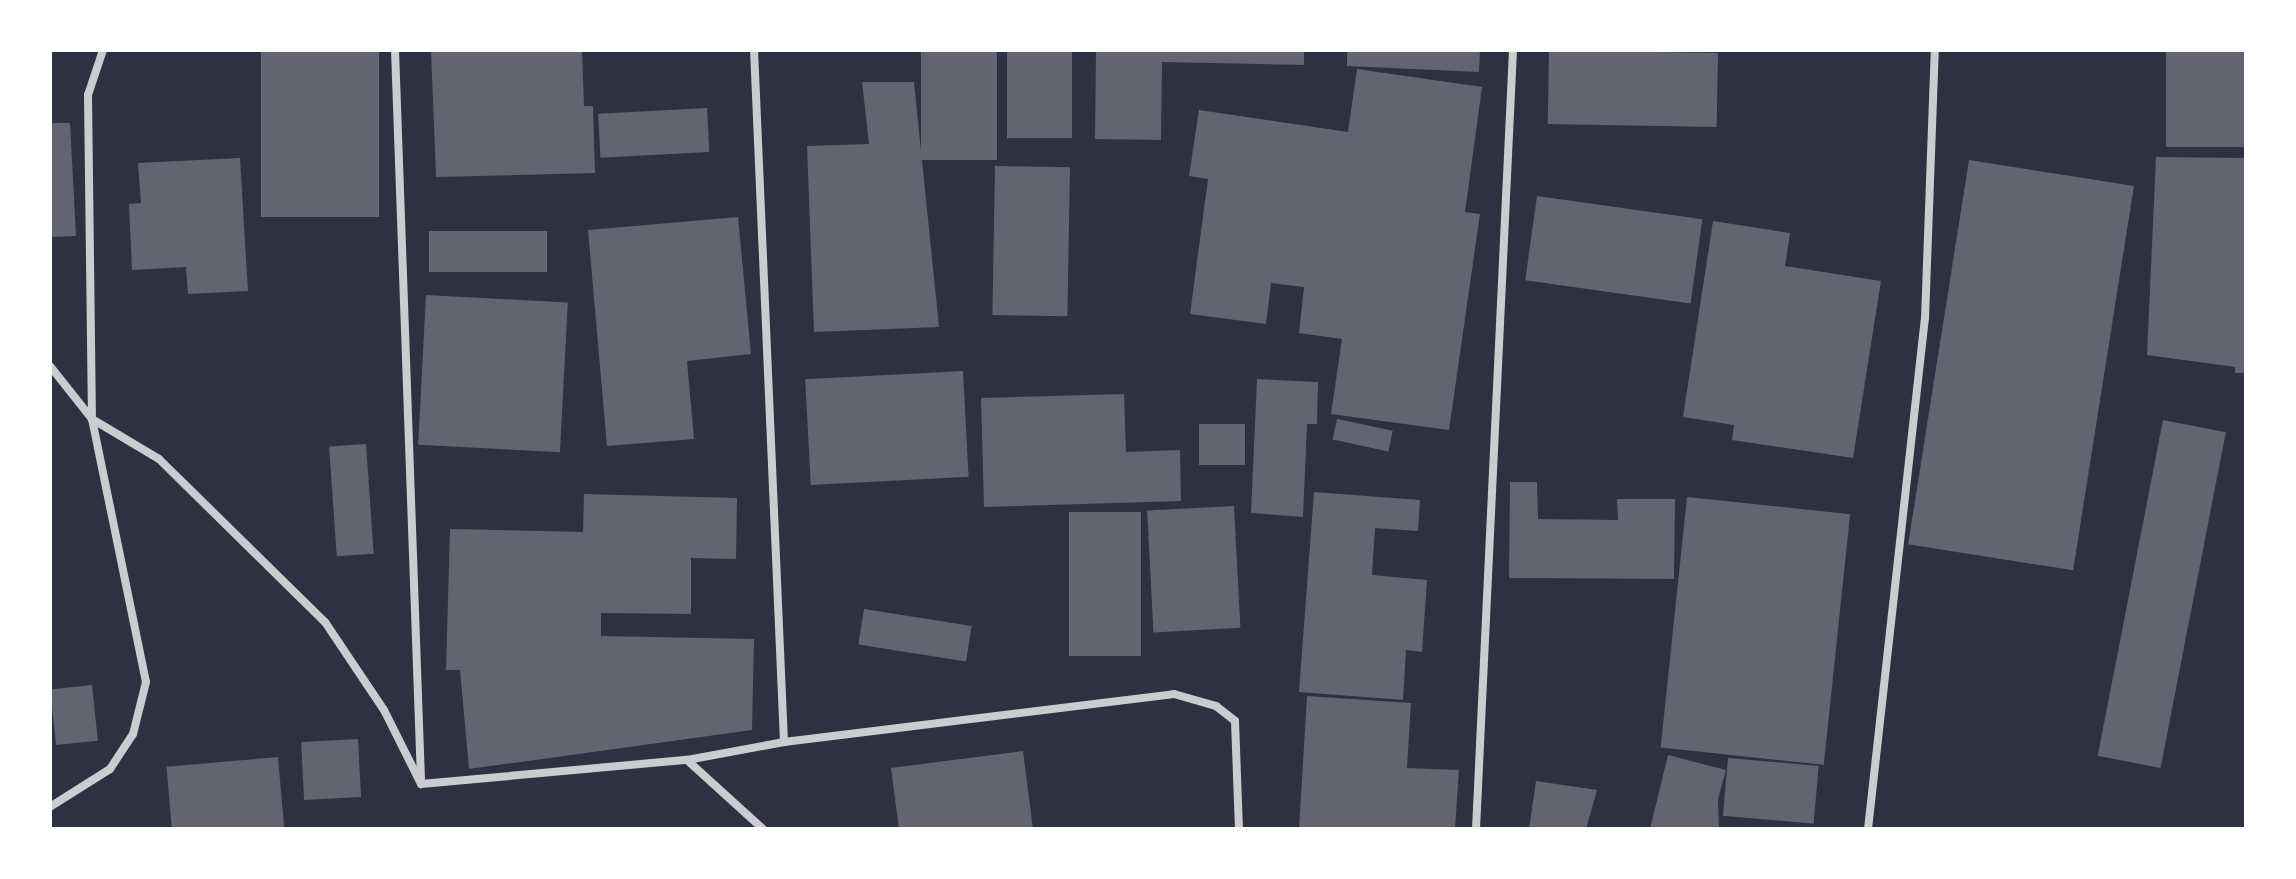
<!DOCTYPE html>
<html>
<head>
<meta charset="utf-8">
<style>
  body { margin:0 }
  #map { position:relative; width:2296px; height:879px; overflow:hidden; background:#2d3142; font-family:"Open Sans",sans-serif }
  div>[style] { position:absolute }
  .building>* { inset:0; background:#626471; transform-origin:0 0 }
  .minor>* { height:8px; margin:-4px; padding:0 4px; transform-origin:4px; border-radius:4px; background:#caccd0 }
  span { translate:-50% -50%; white-space:nowrap; text-align:center; line-height:1.15; -webkit-text-stroke:8px #fff; paint-order:stroke }
  .frame { position:absolute; inset:0; border:52px solid #fff; pointer-events:none }
</style>
</head>
<body>
<div id="map">
  <div class="building">
    <i style="left:261px;top:50px;width:118px;height:167px"></i>
    <i style="clip-path:polygon(431px 50px,582px 50px,584px 106px,593px 106px,595px 173px,436px 177px)"></i>
    <i style="left:921px;top:50px;width:76px;height:110px"></i>
    <i style="left:1007px;top:50px;width:65px;height:88px"></i>
    <i style="clip-path:polygon(1096px 50px,1304px 50px,1304px 65px,1162px 62px,1161px 140px,1095px 139px)"></i>
    <i style="clip-path:polygon(1347px 50px,1480px 50px,1479px 72px,1347px 66px)"></i>
    <i style="left:1549px;top:50px;width:169px;height:74px;rotate:1deg"></i>
    <i style="left:2166px;top:50px;width:80px;height:97px"></i>
    <i style="clip-path:polygon(1357px 69px,1482px 87px,1465px 212px,1480px 214px,1449px 430px,1331px 414px,1342px 339px,1299px 333px,1304px 287px,1271px 283px,1266px 324px,1190px 314px,1208px 179px,1189px 176px,1199px 110px,1348px 132px)"></i>
    <i style="clip-path:polygon(862px 82px,914px 82px,939px 327px,814px 332px,807px 146px,869px 144px)"></i>
    <i style="left:707px;top:108px;width:44px;height:109px;rotate:87deg"></i>
    <i style="clip-path:polygon(50px 123px,70px 123px,76px 236px,50px 237px)"></i>
    <i style="clip-path:polygon(2156px 157px,2246px 158px,2246px 373px,2235px 373px,2235px 367px,2147px 355px)"></i>
    <i style="clip-path:polygon(240px 158px,248px 291px,188px 294px,186px 267px,132px 270px,129px 204px,141px 203px,138px 163px)"></i>
    <i style="left:1969px;top:160px;width:167px;height:389px;rotate:9deg"></i>
    <i style="left:995px;top:166px;width:75px;height:149px;rotate:1deg"></i>
    <i style="left:1537px;top:196px;width:167px;height:85px;rotate:8deg"></i>
    <i style="clip-path:polygon(738px 217px,751px 354px,687px 361px,694px 439px,607px 446px,588px 230px)"></i>
    <i style="clip-path:polygon(1713px 221px,1790px 233px,1785px 266px,1881px 281px,1853px 458px,1732px 440px,1734px 425px,1683px 417px)"></i>
    <i style="left:429px;top:231px;width:118px;height:41px"></i>
    <i style="left:426px;top:295px;width:142px;height:150px;rotate:3deg"></i>
    <i style="left:963px;top:371px;width:106px;height:158px;rotate:87deg"></i>
    <i style="clip-path:polygon(1257px 379px,1318px 382px,1317px 424px,1307px 424px,1303px 517px,1251px 513px)"></i>
    <i style="clip-path:polygon(1124px 394px,1126px 452px,1180px 450px,1181px 501px,984px 507px,981px 398px)"></i>
    <i style="left:1337px;top:419px;width:57px;height:21px;rotate:12deg"></i>
    <i style="left:2163px;top:420px;width:64px;height:342px;rotate:11deg"></i>
    <i style="left:1199px;top:424px;width:46px;height:41px"></i>
    <i style="left:366px;top:444px;width:110px;height:37px;rotate:86deg"></i>
    <i style="clip-path:polygon(1510px 482px,1537px 482px,1538px 519px,1618px 520px,1617px 499px,1675px 499px,1674px 579px,1509px 578px)"></i>
    <i style="clip-path:polygon(1314px 492px,1420px 500px,1418px 531px,1375px 528px,1372px 575px,1427px 580px,1422px 652px,1406px 650px,1403px 700px,1299px 692px)"></i>
    <i style="clip-path:polygon(584px 494px,737px 498px,736px 559px,691px 558px,691px 614px,601px 613px,601px 636px,754px 639px,752px 730px,469px 769px,460px 670px,446px 670px,450px 529px,583px 532px)"></i>
    <i style="left:1687px;top:497px;width:164px;height:252px;rotate:6deg"></i>
    <i style="left:1234px;top:506px;width:122px;height:87px;rotate:87deg"></i>
    <i style="left:1069px;top:512px;width:72px;height:144px"></i>
    <i style="left:864px;top:609px;width:109px;height:36px;rotate:9deg"></i>
    <i style="left:92px;top:685px;width:56px;height:42px;rotate:84deg"></i>
    <i style="clip-path:polygon(1307px 696px,1411px 703px,1407px 768px,1459px 770px,1455px 829px,1299px 829px)"></i>
    <i style="left:358px;top:739px;width:58px;height:57px;rotate:87deg"></i>
    <i style="clip-path:polygon(1023px 751px,1033px 829px,899px 829px,891px 768px)"></i>
    <i style="clip-path:polygon(1668px 755px,1726px 770px,1718px 799px,1719px 829px,1650px 829px)"></i>
    <i style="left:278px;top:757px;width:72px;height:112px;rotate:85deg"></i>
    <i style="left:1728px;top:758px;width:91px;height:58px;rotate:5deg"></i>
    <i style="clip-path:polygon(1536px 781px,1597px 790px,1586px 829px,1529px 829px)"></i>
  </div>
  <div class="minor">
    <i style="left:103px;top:50px;width:47px;rotate:108.4deg"></i>
    <i style="left:88px;top:95px;width:324px;rotate:89.3deg"></i>
    <i style="left:92px;top:419px;width:78px;rotate:30.8deg"></i>
    <i style="left:159px;top:459px;width:233px;rotate:44.5deg"></i>
    <i style="left:325px;top:622px;width:106px;rotate:56.2deg"></i>
    <i style="left:384px;top:710px;width:83px;rotate:63.4deg"></i>
    <i style="left:421px;top:784px;width:267px;rotate:-5.2deg"></i>
    <i style="left:687px;top:760px;width:99px;rotate:-10.5deg"></i>
    <i style="left:784px;top:742px;width:693px;rotate:-92.48deg"></i>
    <i style="left:395px;top:50px;width:729px;rotate:87.96deg"></i>
    <i style="left:50px;top:366px;width:68px;rotate:51.6deg"></i>
    <i style="left:92px;top:419px;width:268px;rotate:78.4deg"></i>
    <i style="left:146px;top:682px;width:54px;rotate:104deg"></i>
    <i style="left:133px;top:734px;width:42px;rotate:123.3deg"></i>
    <i style="left:110px;top:769px;width:71px;rotate:147.7deg"></i>
    <i style="left:784px;top:742px;width:393px;rotate:-7deg"></i>
    <i style="left:1174px;top:694px;width:44px;rotate:15.9deg"></i>
    <i style="left:1216px;top:706px;width:24px;rotate:38deg"></i>
    <i style="left:1235px;top:721px;width:108px;rotate:87.9deg"></i>
    <i style="left:687px;top:760px;width:103px;rotate:42.2deg"></i>
    <i style="left:1476px;top:829px;width:780px;rotate:-87.28deg"></i>
    <i style="left:1868px;top:829px;width:514px;rotate:-83.64deg"></i>
    <i style="left:1925px;top:318px;width:268px;rotate:-87.9deg"></i>
  </div>
  <div class="frame"></div>
</div>
</body>
</html>
